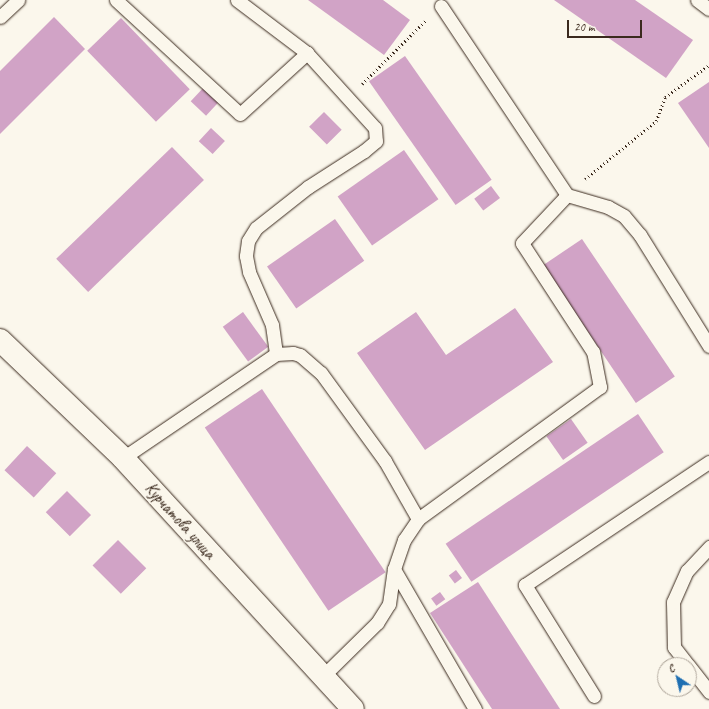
<!DOCTYPE html>
<html>
<head>
<meta charset="utf-8">
<style>
  body { margin:0 }
  #map { position:relative; width:709px; height:709px; overflow:hidden; background:#fbf7ec; font-family:Caveat,sans-serif }
  div>[style] { position:absolute }
  .building>* { inset:0; background:#d1a3c6; transform-origin:0 0 }
  .path>* { height:2.5px; margin-top:-1.25px; transform-origin:0; background:repeating-linear-gradient(90deg,#3b2a1e 0 1px,transparent 0 4px) }
  .roads { filter:drop-shadow(0 0 1px #3b2a1e) drop-shadow(0 0 1px #3b2a1e) }
  .service>* { height:13px; margin:-6.5px; padding:0 6.5px; transform-origin:6.5px; border-radius:6.5px; background:#fbf7ec }
  .minor>* { height:22px; margin:-11px; padding:0 11px; transform-origin:11px; border-radius:11px; background:#fbf7ec }
  span { translate:-50% -50%; white-space:nowrap; text-align:center; line-height:1.15; -webkit-text-stroke:3px #fbf7ec; paint-order:stroke }
  .street-label { font-size:17px; color:#3b2a1e }
  .north { position:absolute; left:657px; top:657px; width:40px; height:40px; box-sizing:border-box; background:#fbf7ec; border:1px solid #aea59a; border-radius:50%; rotate:325deg; font-size:11px; font-weight:700; line-height:16px; text-align:center; color:#3b2a1e }
  .north::after { content:''; display:block; margin:auto; width:14px; height:18px; background:#1f6fb2; clip-path:polygon(50% 0,100% 100%,50% 72%,0 100%) }
  .scale { position:absolute; left:567px; top:20px; width:75px; height:18px; box-sizing:border-box; border:2px solid #3b2a1e; border-top:0; padding-left:5px; font-size:12px; line-height:14px; white-space:nowrap; color:#3b2a1e; -webkit-text-stroke:3px #fbf7ec; paint-order:stroke }
</style>
</head>
<body>
<div id="map">
  <div class="building">
    <i style="clip-path:polygon(308px 0,383px 0,410px 20px,384px 55px)"></i>
    <i style="clip-path:polygon(554px 0,635px 0,693px 40px,666px 78px)"></i>
    <i style="clip-path:polygon(54px 17px,85px 49px,0 134px,0 71px)"></i>
    <i style="left:121px;top:18px;width:99px;height:47px;rotate:46deg"></i>
    <i style="left:405px;top:56px;width:151px;height:44px;rotate:55deg"></i>
    <i style="clip-path:polygon(709px 82px,709px 148px,678px 103px)"></i>
    <i style="left:205px;top:86px;width:21px;height:21px;rotate:43deg"></i>
    <i style="left:324px;top:112px;width:25px;height:21px;rotate:45deg"></i>
    <i style="left:211px;top:128px;width:19px;height:18px;rotate:43deg"></i>
    <i style="left:172px;top:147px;width:46px;height:161px;rotate:46deg"></i>
    <i style="left:404px;top:150px;width:60px;height:81px;rotate:55deg"></i>
    <i style="left:491px;top:186px;width:15px;height:21px;rotate:53deg"></i>
    <i style="left:335px;top:219px;width:51px;height:83px;rotate:55deg"></i>
    <i style="left:582px;top:239px;width:166px;height:47px;rotate:56deg"></i>
    <i style="clip-path:polygon(515px 308px,553px 362px,425px 450px,357px 353px,416px 312px,446px 355px)"></i>
    <i style="left:243px;top:312px;width:43px;height:25px;rotate:54deg"></i>
    <i style="left:262px;top:389px;width:221px;height:69px;rotate:56deg"></i>
    <i style="left:638px;top:414px;width:46px;height:232px;rotate:56deg"></i>
    <i style="left:571px;top:419px;width:29px;height:30px;rotate:55deg"></i>
    <i style="left:27px;top:446px;width:40px;height:33px;rotate:43deg"></i>
    <i style="left:67px;top:491px;width:34px;height:30px;rotate:45deg"></i>
    <i style="left:118px;top:540px;width:40px;height:36px;rotate:45deg"></i>
    <i style="left:456px;top:570px;width:10px;height:9px;rotate:53deg"></i>
    <i style="clip-path:polygon(478px 582px,560px 709px,492px 709px,430px 613px)"></i>
    <i style="left:440px;top:592px;width:9px;height:11px;rotate:54deg"></i>
  </div>
  <div class="path">
    <i style="left:362px;top:84px;width:91px;rotate:-45deg"></i>
    <i style="left:585px;top:179px;width:92px;rotate:-39.2deg"></i>
    <i style="left:656px;top:121px;width:26px;rotate:-69deg"></i>
    <i style="left:665px;top:97px;width:54px;rotate:-36deg"></i>
  </div>
  <div class="roads">
    <div class="service">
      <i style="left:116px;top:0;width:168px;rotate:42.6deg"></i>
      <i style="left:240px;top:114px;width:91px;rotate:-42.3deg"></i>
      <i style="left:307px;top:53px;width:101px;rotate:47.8deg"></i>
      <i style="left:375px;top:128px;width:13px;rotate:86deg"></i>
      <i style="left:376px;top:141px;width:16px;rotate:140deg"></i>
      <i style="left:364px;top:151px;width:67px;rotate:147.3deg"></i>
      <i style="left:308px;top:187px;width:66px;rotate:141.7deg"></i>
      <i style="left:256px;top:228px;width:15px;rotate:122deg"></i>
      <i style="left:248px;top:241px;width:15px;rotate:98deg"></i>
      <i style="left:246px;top:256px;width:16px;rotate:79deg"></i>
      <i style="left:249px;top:272px;width:58px;rotate:66.5deg"></i>
      <i style="left:272px;top:325px;width:29px;rotate:82deg"></i>
      <i style="left:276px;top:354px;width:185px;rotate:145.8deg"></i>
      <i style="left:237px;top:0;width:88px;rotate:37.1deg"></i>
      <i style="left:697px;top:0;width:15px;rotate:37deg"></i>
      <i style="left:441px;top:6px;width:227px;rotate:56.3deg"></i>
      <i style="left:567px;top:195px;width:43px;rotate:16.3deg"></i>
      <i style="left:608px;top:207px;width:18px;rotate:29deg"></i>
      <i style="left:624px;top:216px;width:25px;rotate:50deg"></i>
      <i style="left:640px;top:235px;width:131px;rotate:58.1deg"></i>
      <i style="left:0;top:17px;width:25px;rotate:-43deg"></i>
      <i style="left:276px;top:354px;width:17px;rotate:-3deg"></i>
      <i style="left:293px;top:353px;width:7px;rotate:16deg"></i>
      <i style="left:300px;top:355px;width:28px;rotate:41deg"></i>
      <i style="left:321px;top:373px;width:109px;rotate:54deg"></i>
      <i style="left:385px;top:461px;width:67px;rotate:60.4deg"></i>
      <i style="left:688px;top:665px;width:23px;rotate:-128deg"></i>
      <i style="left:674px;top:647px;width:45px;rotate:-91.3deg"></i>
      <i style="left:673px;top:602px;width:34px;rotate:-66deg"></i>
      <i style="left:687px;top:571px;width:33px;rotate:-47deg"></i>
      <i style="left:689px;top:666px;width:33px;rotate:52deg"></i>
      <i style="left:323px;top:676px;width:76px;rotate:-44.5deg"></i>
      <i style="left:377px;top:623px;width:22px;rotate:-58deg"></i>
      <i style="left:389px;top:604px;width:35px;rotate:-82deg"></i>
      <i style="left:594px;top:696px;width:131px;rotate:-121.9deg"></i>
      <i style="left:525px;top:585px;width:221px;rotate:-33.8deg"></i>
      <i style="left:475px;top:709px;width:162px;rotate:-120.1deg"></i>
      <i style="left:394px;top:569px;width:31px;rotate:-71deg"></i>
      <i style="left:404px;top:540px;width:25px;rotate:-56deg"></i>
      <i style="left:418px;top:519px;width:225px;rotate:-36deg"></i>
      <i style="left:600px;top:387px;width:36px;rotate:-101deg"></i>
      <i style="left:593px;top:352px;width:130px;rotate:-123.1deg"></i>
      <i style="left:522px;top:243px;width:66px;rotate:-46.8deg"></i>
    </div>
    <div class="minor">
      <i style="left:0;top:340px;width:170px;rotate:43.8deg"></i>
      <i style="left:123px;top:458px;width:340px;rotate:47.5deg"></i>
    </div>
  </div>
  <div class="street-label">
    <span style="left:180px;top:521px;rotate:48deg">Курчатова улица</span>
  </div>
  <div class="north">С</div>
  <div class="scale">20 m</div>
</div>
</body>
</html>
